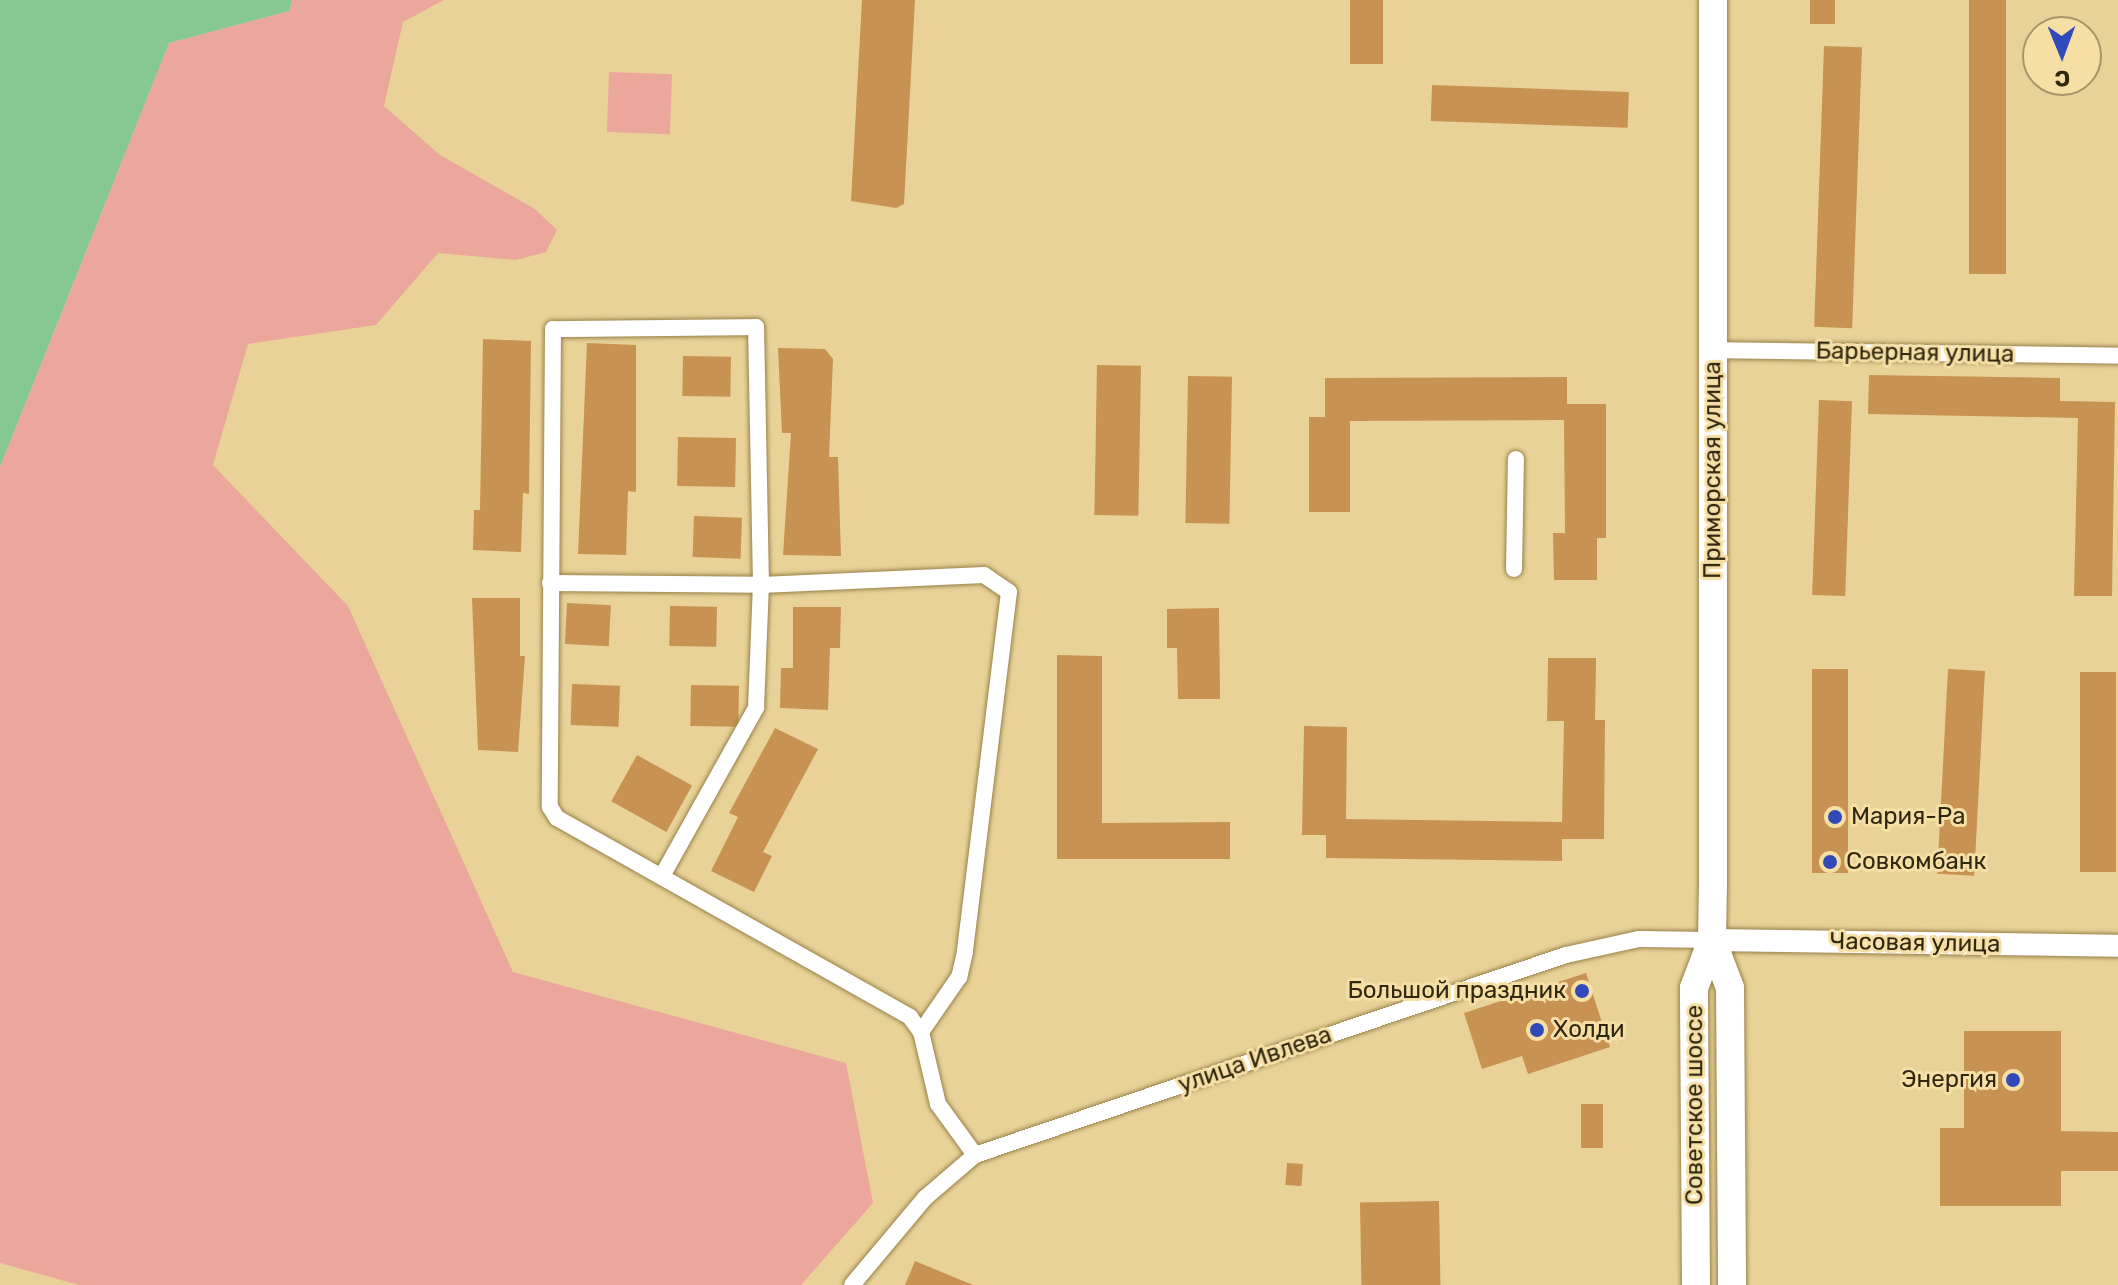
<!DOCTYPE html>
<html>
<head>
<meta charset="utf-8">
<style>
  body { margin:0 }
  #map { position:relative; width:2118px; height:1285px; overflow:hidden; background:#e9d298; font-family:Rubik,sans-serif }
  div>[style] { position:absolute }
  .green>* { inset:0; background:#eba79c; transform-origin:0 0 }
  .water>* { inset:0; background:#85c991 }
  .building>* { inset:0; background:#c89252; transform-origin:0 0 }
  .roads { filter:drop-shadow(0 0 2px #97824a) drop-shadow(0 0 2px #97824a) }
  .street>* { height:16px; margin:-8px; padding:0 8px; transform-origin:8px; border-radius:8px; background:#fff }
  .secondary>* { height:22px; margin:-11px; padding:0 11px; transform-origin:11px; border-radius:11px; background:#fff }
  .highway>* { height:28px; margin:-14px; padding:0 14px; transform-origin:14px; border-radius:14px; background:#fff }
  .dots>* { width:22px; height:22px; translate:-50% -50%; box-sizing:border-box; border:4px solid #f6dfa5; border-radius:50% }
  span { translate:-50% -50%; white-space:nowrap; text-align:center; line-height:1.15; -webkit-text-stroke:6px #f6dfa5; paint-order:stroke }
  .street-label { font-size:24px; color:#302710 }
  .poi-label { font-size:24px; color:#302710 }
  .left { translate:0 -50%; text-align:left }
  .right { translate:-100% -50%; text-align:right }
  .north { position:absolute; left:2022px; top:16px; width:80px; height:80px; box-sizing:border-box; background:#f6dfa5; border:2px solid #a79569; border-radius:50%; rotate:179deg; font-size:22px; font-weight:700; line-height:32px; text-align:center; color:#302710 }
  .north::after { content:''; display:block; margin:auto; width:28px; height:36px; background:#3249ba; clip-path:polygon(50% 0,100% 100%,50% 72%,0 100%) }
</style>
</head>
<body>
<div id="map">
  <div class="green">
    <i style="clip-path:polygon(292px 0,444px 0,403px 22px,384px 106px,440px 155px,535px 209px,557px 230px,546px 252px,516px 260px,438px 253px,376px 325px,248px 344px,213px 465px,348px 606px,513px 972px,846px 1063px,873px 1203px,801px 1285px,79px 1285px,0 1263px,0 467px,169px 43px,289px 11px)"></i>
    <i style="left:609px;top:72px;width:63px;height:60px;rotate:2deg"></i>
  </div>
  <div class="water">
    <i style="clip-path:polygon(0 0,292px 0,289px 11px,169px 43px,0 467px)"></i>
  </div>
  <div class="building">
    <i style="clip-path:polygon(862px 0,915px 0,904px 204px,896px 208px,851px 201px)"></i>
    <i style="left:1350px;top:0;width:33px;height:64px"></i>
    <i style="left:1810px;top:0;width:25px;height:24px"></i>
    <i style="left:1969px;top:0;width:37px;height:274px"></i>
    <i style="left:1824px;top:46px;width:38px;height:281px;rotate:2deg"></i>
    <i style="left:1432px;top:85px;width:197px;height:36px;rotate:2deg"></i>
    <i style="clip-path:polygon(483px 339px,531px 341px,529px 494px,523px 493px,521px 552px,473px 550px,474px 510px,480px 510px)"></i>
    <i style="clip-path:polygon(587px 343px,636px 345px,636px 492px,628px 491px,626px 555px,578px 554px)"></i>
    <i style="clip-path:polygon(778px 348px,825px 349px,833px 359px,829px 457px,838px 457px,841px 556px,783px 555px,791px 433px,782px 433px)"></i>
    <i style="left:683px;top:356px;width:48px;height:40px;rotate:1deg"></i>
    <i style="left:1097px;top:365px;width:44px;height:150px;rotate:1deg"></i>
    <i style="clip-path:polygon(1869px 375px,2060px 378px,2060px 401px,2115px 402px,2112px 596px,2074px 596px,2078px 418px,1868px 414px)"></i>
    <i style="left:1188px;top:376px;width:44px;height:147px;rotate:1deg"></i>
    <i style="clip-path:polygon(1567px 377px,1567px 404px,1606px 404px,1606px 538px,1597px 538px,1597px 580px,1554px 580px,1553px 533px,1565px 533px,1564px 420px,1350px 421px,1350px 512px,1309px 512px,1309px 417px,1325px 417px,1325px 378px)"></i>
    <i style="left:1819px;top:400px;width:33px;height:195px;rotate:2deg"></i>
    <i style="left:678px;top:437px;width:58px;height:49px;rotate:1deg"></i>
    <i style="left:694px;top:516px;width:48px;height:41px;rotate:2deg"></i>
    <i style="clip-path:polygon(472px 598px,520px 598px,520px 656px,525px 656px,518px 752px,478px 750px)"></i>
    <i style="left:567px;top:603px;width:44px;height:41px;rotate:3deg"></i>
    <i style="left:670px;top:606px;width:47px;height:40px;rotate:1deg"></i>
    <i style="clip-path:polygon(793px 607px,841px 607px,840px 648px,830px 648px,828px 710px,780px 708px,781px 668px,793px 668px)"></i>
    <i style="clip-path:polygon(1219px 608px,1220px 699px,1178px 699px,1177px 648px,1167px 648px,1167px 609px)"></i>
    <i style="clip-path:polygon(1057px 655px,1102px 656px,1102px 823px,1230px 822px,1230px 859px,1057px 859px)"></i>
    <i style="clip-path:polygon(1548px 658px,1596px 658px,1595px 720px,1605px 720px,1604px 839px,1562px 839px,1562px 861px,1326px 858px,1326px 835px,1302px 835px,1304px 726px,1347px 727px,1346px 819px,1562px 822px,1564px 721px,1547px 721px)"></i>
    <i style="left:1812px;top:669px;width:36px;height:204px"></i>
    <i style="left:1948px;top:669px;width:37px;height:205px;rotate:3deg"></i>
    <i style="left:2080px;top:672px;width:36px;height:200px"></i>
    <i style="left:572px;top:684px;width:48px;height:41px;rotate:2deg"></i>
    <i style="left:691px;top:685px;width:48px;height:41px;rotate:1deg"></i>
    <i style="clip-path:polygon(775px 728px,818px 749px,763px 852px,772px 856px,754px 892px,711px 871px,738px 817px,729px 813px)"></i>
    <i style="left:637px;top:755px;width:63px;height:53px;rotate:29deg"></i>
    <i style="clip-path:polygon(1586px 973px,1610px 1047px,1528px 1074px,1522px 1056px,1482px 1069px,1464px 1013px)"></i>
    <i style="clip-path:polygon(1964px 1031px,2061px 1031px,2061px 1131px,2118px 1132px,2118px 1171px,2061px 1171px,2061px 1206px,1940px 1206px,1940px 1128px,1964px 1128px)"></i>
    <i style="left:1581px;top:1104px;width:22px;height:44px"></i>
    <i style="left:1287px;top:1163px;width:16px;height:22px;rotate:4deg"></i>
    <i style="left:1439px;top:1201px;width:84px;height:79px;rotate:89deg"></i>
    <i style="clip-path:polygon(915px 1261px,973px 1285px,905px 1285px)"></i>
  </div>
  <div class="roads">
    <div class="street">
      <i style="left:1713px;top:350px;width:405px;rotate:0.8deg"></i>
      <i style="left:1514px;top:569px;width:110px;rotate:-89deg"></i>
      <i style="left:550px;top:583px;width:211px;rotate:0.5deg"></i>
      <i style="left:761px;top:585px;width:223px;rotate:-2.6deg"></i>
      <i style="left:984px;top:575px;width:30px;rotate:34deg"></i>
      <i style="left:1009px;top:592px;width:363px;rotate:97deg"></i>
      <i style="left:965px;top:952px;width:26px;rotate:103deg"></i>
      <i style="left:959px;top:977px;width:67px;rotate:124.6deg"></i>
      <i style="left:662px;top:876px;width:193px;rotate:-60.8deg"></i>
      <i style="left:756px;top:708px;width:123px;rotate:-87.7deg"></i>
      <i style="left:761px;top:585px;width:258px;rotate:-91.1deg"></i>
      <i style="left:756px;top:327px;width:203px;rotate:179.4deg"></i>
      <i style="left:553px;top:329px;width:478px;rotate:90.4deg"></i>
      <i style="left:550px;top:807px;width:13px;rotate:58deg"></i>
      <i style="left:557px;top:818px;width:405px;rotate:29.4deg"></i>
      <i style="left:910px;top:1017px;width:19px;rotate:54deg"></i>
      <i style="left:921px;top:1032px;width:74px;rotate:76.7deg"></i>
      <i style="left:938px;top:1104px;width:63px;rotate:54deg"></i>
      <i style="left:852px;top:1285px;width:114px;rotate:-50deg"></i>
      <i style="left:925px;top:1198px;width:66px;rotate:-40.7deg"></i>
      <i style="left:975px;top:1155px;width:624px;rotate:-18.7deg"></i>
      <i style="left:1566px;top:955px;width:75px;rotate:-12.4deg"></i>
      <i style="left:1639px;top:939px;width:73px;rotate:0.8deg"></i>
    </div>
    <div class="secondary">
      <i style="left:1712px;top:940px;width:406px;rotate:0.8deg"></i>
    </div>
    <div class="highway">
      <i style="left:1712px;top:940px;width:51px;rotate:69.4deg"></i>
      <i style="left:1730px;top:988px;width:297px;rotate:89.6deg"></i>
      <i style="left:1696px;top:1285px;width:297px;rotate:-90.4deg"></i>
      <i style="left:1694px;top:988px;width:51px;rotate:-69.4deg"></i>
      <i style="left:1712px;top:940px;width:56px;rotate:-89deg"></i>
      <i style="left:1713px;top:884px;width:884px;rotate:-90deg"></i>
    </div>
  </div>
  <div class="dots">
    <i style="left:1835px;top:817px;background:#3249ba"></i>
    <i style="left:1830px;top:862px;background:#3249ba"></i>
    <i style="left:1582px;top:991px;background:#3249ba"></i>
    <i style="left:1537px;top:1030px;background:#3249ba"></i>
    <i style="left:2013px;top:1080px;background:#3249ba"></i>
  </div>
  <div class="street-label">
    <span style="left:1915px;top:353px;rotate:1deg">Барьерная улица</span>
    <span style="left:1713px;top:470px;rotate:-90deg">Приморская улица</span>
    <span style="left:1915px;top:943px;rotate:1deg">Часовая улица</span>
    <span style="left:1255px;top:1060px;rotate:-19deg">улица Ивлева</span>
    <span style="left:1695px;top:1105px;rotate:-90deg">Советское шоссе</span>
  </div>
  <div class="poi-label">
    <span class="left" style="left:1851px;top:817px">Мария-Ра</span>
    <span class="left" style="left:1846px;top:862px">Совкомбанк</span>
    <span class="right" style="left:1566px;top:991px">Большой праздник</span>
    <span class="left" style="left:1553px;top:1030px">Холди</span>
    <span class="right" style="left:1997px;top:1080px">Энергия</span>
  </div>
  <div class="north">С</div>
</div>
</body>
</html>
